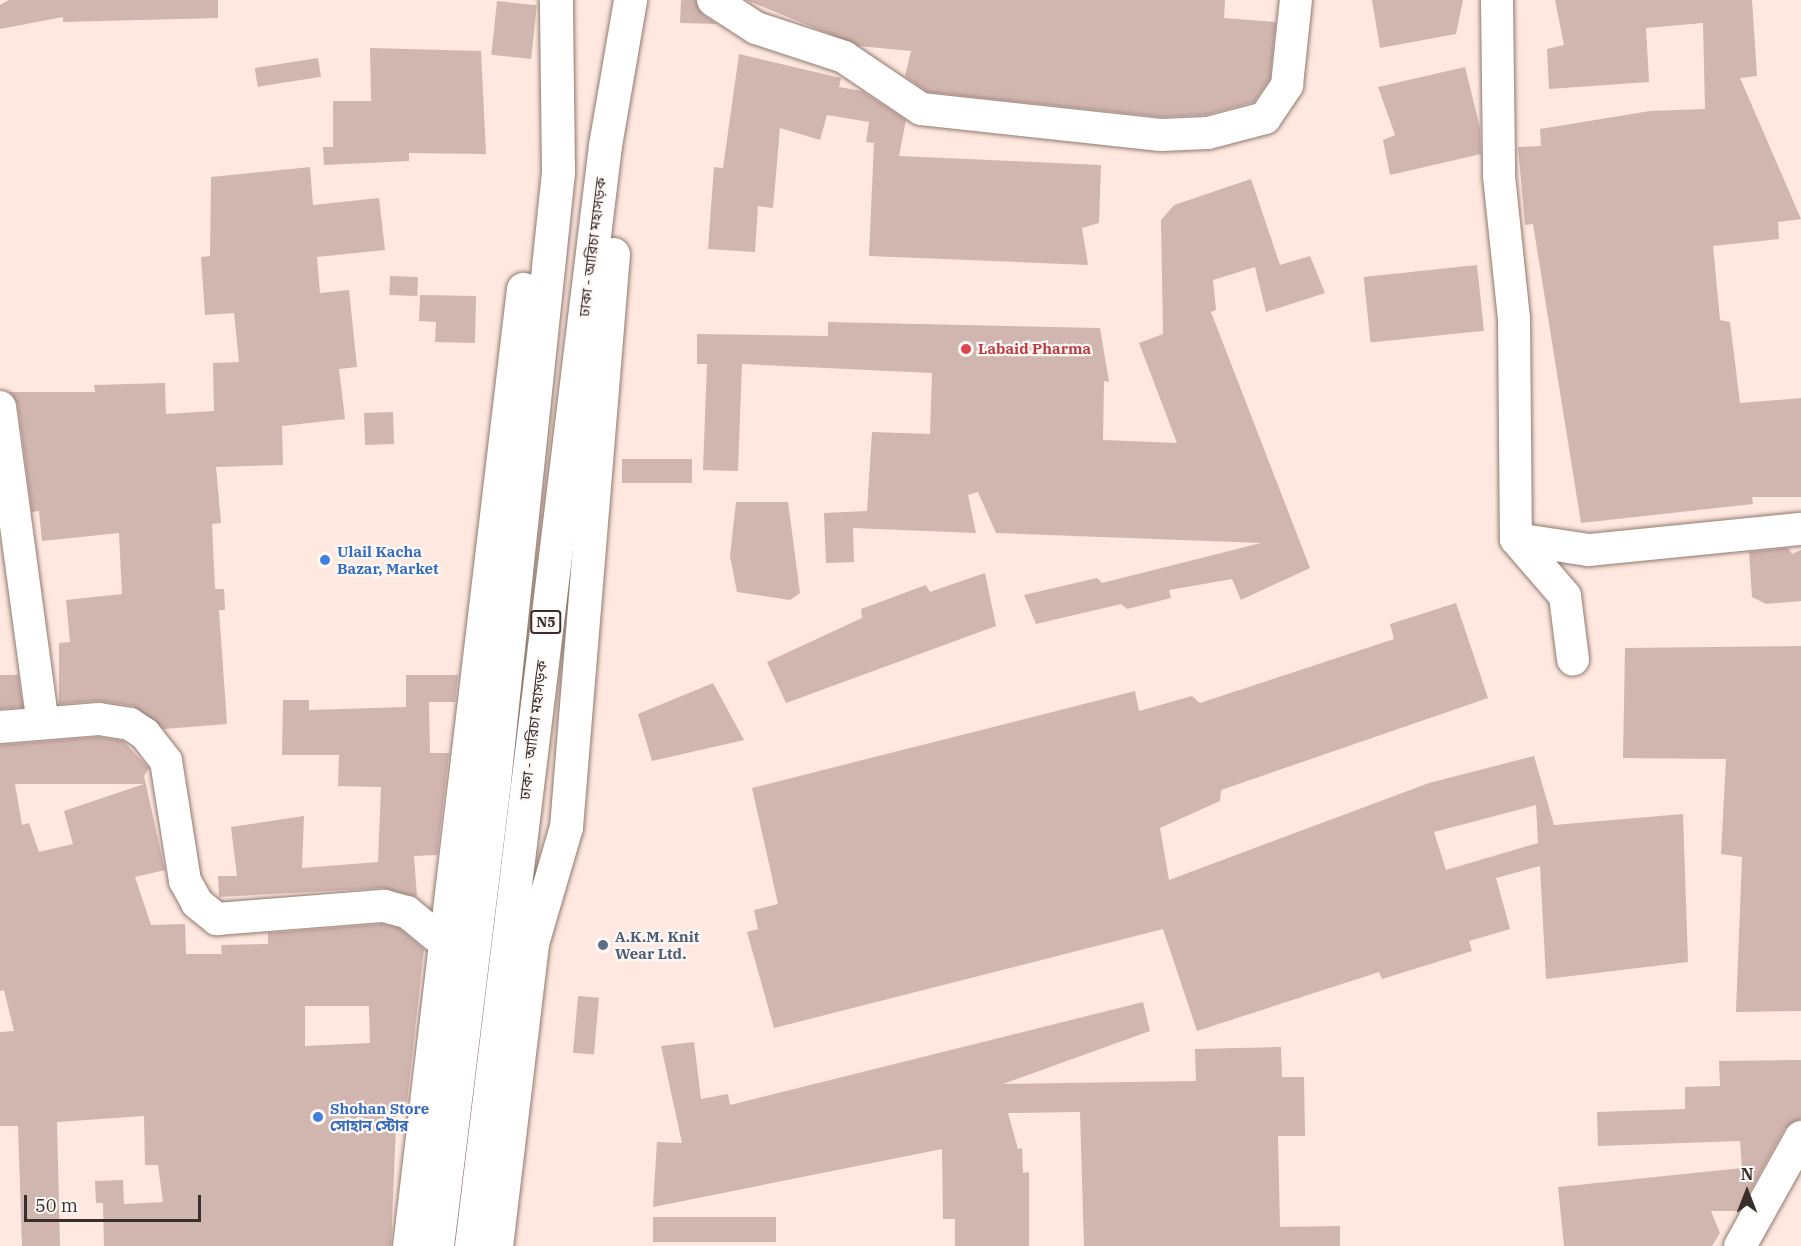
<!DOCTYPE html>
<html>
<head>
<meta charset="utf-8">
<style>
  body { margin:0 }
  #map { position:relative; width:1801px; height:1246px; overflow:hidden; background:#fee8df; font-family:"IBM Plex Serif","Noto Sans Bengali",serif }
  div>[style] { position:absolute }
  .building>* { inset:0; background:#d1b5af; transform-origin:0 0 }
  .roads { filter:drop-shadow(0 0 2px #90796e) drop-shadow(0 0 2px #90796e) }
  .minor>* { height:32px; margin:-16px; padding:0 16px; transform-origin:16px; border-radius:16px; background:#fff }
  .highway>* { height:33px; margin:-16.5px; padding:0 16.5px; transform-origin:16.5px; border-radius:16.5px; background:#fff }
  .dots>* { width:16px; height:16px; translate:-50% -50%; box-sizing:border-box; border:3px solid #fff9f7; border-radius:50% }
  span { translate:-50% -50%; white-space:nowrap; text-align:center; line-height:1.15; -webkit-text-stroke:4.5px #fff9f7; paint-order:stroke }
  .shield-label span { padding:2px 4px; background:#fff9f7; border:2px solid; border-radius:4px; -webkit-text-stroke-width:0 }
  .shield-label { font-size:14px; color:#382e2a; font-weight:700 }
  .street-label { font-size:15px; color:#382e2a }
  .health-label { font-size:15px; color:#be3a42; font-weight:700 }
  .left { translate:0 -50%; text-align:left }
  .shop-label { font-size:15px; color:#366cbe; font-weight:700 }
  .service-label { font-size:15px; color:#4e5e75; font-weight:700 }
  .north { position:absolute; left:1717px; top:1162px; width:60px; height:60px; -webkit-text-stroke:4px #fff9f7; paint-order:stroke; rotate:0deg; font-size:16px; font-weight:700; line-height:24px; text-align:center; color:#382e2a }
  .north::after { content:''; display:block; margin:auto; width:21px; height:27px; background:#382e2a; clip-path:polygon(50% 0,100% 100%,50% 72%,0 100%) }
  .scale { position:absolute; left:24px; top:1195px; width:177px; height:27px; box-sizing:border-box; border:3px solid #382e2a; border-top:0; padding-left:8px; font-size:18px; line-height:21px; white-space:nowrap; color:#382e2a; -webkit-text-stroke:4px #fff9f7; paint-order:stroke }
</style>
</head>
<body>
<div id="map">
  <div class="building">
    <i style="clip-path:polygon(9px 0,218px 0,218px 18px,63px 22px,63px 17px,0 29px,0 5px)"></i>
    <i style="clip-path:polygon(681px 0,695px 0,703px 15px,717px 24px,680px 23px)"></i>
    <i style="clip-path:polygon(746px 0,1225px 0,1224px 18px,1276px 22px,1270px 79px,1254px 102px,1205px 115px,1162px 117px,927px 92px,905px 76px,911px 51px,859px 46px)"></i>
    <i style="clip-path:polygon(1372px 0,1463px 0,1456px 34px,1380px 48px)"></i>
    <i style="clip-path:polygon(1555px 0,1752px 0,1757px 76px,1740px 78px,1801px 219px,1778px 222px,1779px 239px,1713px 246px,1720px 320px,1730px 322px,1740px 403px,1801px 398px,1801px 497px,1752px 497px,1753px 504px,1581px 523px,1533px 224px,1525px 225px,1518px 147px,1541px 146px,1540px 129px,1650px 111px,1705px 109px,1703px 23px,1646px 28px,1649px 82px,1549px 89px,1547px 49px,1564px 45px)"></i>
    <i style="left:497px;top:1px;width:40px;height:54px;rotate:6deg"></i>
    <i style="clip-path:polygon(370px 48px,481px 51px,486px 154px,409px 153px,409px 161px,324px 165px,323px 147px,333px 147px,333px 101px,371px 101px)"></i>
    <i style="clip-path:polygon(739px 54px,841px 78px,839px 87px,862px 91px,906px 120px,899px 156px,1101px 165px,1099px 223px,1082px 228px,1088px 265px,869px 256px,874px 143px,866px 142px,869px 122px,827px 115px,820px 140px,780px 128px,773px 208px,758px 206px,755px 252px,708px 249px,714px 167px,723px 168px)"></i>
    <i style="left:318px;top:58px;width:19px;height:64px;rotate:81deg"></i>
    <i style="clip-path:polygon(1465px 67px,1480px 128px,1481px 154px,1390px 175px,1383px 140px,1395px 135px,1378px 87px)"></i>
    <i style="clip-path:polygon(310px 167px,313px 205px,379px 198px,385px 250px,317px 257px,320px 293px,349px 290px,357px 367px,339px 369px,345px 419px,282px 426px,283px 465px,216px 467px,221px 523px,212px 524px,215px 589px,224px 589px,225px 610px,219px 610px,227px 724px,164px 729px,133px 706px,98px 701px,59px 704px,59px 643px,70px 642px,66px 600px,122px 594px,119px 533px,42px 541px,39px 511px,32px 512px,18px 405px,9px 392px,95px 392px,94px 385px,165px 383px,166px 414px,214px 411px,213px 363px,239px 362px,234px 313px,205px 315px,201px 257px,210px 256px,211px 177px)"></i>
    <i style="clip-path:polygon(1251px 179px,1280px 265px,1310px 256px,1325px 293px,1266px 312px,1255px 267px,1213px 280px,1216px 310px,1211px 312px,1310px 568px,1241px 600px,1232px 579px,1169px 590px,1171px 598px,1127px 609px,1121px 604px,1036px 624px,1024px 595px,1097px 578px,1102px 583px,1261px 543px,996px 533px,978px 492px,968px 495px,976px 533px,853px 528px,854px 562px,826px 563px,824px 513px,867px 511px,872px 432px,930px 434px,932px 373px,742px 364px,738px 471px,703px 470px,707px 364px,697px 364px,697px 334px,828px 336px,828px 322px,1100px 328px,1109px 382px,1104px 381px,1103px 440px,1177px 443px,1139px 343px,1163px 334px,1161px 220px,1174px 205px)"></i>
    <i style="left:1477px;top:265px;width:66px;height:114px;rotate:84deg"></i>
    <i style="left:390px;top:276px;width:28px;height:19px;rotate:2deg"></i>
    <i style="clip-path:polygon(420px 295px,476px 296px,475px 343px,435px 342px,436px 322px,419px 321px)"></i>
    <i style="left:393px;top:412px;width:32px;height:29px;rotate:88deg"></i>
    <i style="left:692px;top:459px;width:24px;height:70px;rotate:90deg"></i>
    <i style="clip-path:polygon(736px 502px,788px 502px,800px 593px,790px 600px,737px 592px,730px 556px)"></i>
    <i style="clip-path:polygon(1788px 548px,1792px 554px,1801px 550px,1801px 601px,1766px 604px,1752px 597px,1749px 552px)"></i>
    <i style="clip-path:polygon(985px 573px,996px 626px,786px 703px,767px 662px,862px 618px,861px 609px,926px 585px,930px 592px)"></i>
    <i style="clip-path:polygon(evenodd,1456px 603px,1488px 698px,1221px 790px,1220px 801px,1160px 828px,1169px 880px,1429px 783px,1534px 756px,1554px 825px,1683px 814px,1688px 962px,1546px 979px,1540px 866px,1496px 878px,1510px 929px,1469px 941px,1472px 951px,1382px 979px,1379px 972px,1197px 1031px,1163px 929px,774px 1028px,747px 932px,758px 929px,754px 910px,778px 904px,752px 788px,1135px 691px,1139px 711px,1192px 696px,1200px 703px,1394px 639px,1390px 624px,1456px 603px,1536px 805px,1538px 843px,1446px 870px,1434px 832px,1536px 805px)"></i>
    <i style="clip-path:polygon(1801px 646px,1801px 1011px,1736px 1012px,1742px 857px,1721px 854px,1726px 759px,1623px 758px,1625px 648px)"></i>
    <i style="clip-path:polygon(0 675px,18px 675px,23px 707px,0 709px)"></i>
    <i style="clip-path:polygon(406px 675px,458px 675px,455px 702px,429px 702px,430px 753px,449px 753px,437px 855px,414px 856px,417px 897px,383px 888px,219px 897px,218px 876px,237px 876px,231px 827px,304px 816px,302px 868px,378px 862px,381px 787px,338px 786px,339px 755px,282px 755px,283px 700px,309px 700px,309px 710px,406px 707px)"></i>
    <i style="clip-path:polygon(713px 683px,744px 740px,652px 761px,638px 714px)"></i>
    <i style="clip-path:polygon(evenodd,98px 737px,123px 741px,149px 768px,144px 776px,165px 870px,135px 877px,151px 925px,185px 924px,186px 954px,222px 954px,221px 945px,268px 944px,268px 933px,382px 924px,399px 928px,424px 949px,407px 1102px,397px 1102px,391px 1246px,104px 1246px,103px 1203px,96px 1203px,95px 1181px,123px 1180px,124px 1204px,163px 1202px,158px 1165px,145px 1165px,144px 1116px,57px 1122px,60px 1246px,22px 1246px,18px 1126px,0 1126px,0 1032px,14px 1031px,4px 990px,0 991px,0 745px,98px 737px,15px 784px,144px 784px,64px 811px,73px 844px,39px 852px,29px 823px,22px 825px,15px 784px,98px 737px,305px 1006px,369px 1006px,370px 1043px,305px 1046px,305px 1006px)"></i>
    <i style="left:578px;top:996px;width:21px;height:57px;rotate:5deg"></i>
    <i style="clip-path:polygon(1143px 1002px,1150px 1031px,1003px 1084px,1196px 1081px,1195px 1049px,1281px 1047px,1282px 1077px,1304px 1077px,1305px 1136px,1278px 1136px,1280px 1227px,1340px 1226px,1340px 1246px,1084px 1246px,1080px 1112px,1008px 1113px,1018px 1149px,1022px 1148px,1023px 1173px,1029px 1172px,1029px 1246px,955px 1246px,955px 1219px,943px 1219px,942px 1149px,653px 1207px,657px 1142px,682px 1143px,661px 1046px,694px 1042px,701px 1099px,728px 1094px,730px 1105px)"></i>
    <i style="clip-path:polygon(1801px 1060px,1801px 1119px,1785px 1128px,1739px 1211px,1711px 1211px,1720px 1233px,1712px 1246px,1564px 1246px,1558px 1187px,1742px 1168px,1740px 1141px,1598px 1146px,1597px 1112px,1685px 1109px,1685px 1087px,1720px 1086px,1719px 1061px)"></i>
    <i style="left:776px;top:1217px;width:25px;height:123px;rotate:90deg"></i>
  </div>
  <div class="roads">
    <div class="minor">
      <i style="left:713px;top:0;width:51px;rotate:33.1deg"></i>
      <i style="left:756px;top:28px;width:93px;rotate:18.2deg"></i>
      <i style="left:844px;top:57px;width:93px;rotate:34deg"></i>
      <i style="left:921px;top:109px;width:241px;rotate:6.2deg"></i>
      <i style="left:1161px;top:135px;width:47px;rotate:-2.4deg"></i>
      <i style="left:1208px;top:133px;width:59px;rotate:-14.7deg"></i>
      <i style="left:1265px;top:118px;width:40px;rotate:-56deg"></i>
      <i style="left:1287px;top:85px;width:85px;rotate:-84deg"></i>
      <i style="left:1497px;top:0;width:176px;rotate:89.3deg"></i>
      <i style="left:1499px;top:176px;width:144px;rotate:84deg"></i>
      <i style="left:1514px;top:319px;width:220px;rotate:89.5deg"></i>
      <i style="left:1516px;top:539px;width:75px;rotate:49.3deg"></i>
      <i style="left:1565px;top:596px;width:64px;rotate:82.8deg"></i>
      <i style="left:0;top:407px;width:319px;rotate:82.3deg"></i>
      <i style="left:1516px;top:539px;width:74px;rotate:8.6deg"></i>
      <i style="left:1589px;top:550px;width:213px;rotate:-5.7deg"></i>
      <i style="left:0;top:727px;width:99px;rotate:-4.6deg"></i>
      <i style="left:99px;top:719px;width:31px;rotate:9deg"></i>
      <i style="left:130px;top:724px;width:18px;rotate:34deg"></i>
      <i style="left:145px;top:734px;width:34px;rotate:52deg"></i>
      <i style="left:166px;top:761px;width:121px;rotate:81deg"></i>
      <i style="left:185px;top:881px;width:25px;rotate:61deg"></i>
      <i style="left:197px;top:903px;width:26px;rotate:39deg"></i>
      <i style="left:217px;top:919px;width:168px;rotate:-4.5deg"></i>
      <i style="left:384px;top:906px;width:24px;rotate:15deg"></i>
      <i style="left:407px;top:912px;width:50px;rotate:39.4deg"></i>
      <i style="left:1740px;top:1246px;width:125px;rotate:-60.8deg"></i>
    </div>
    <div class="highway">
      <i style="left:409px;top:1246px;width:964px;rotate:-83.21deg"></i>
      <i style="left:437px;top:1246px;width:468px;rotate:-83deg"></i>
      <i style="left:494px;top:781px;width:612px;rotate:-84deg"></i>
      <i style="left:558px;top:172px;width:172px;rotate:-90.7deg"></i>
      <i style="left:471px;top:1246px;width:1109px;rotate:-83.06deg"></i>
      <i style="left:605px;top:145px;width:147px;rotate:-80.2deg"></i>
      <i style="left:496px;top:1246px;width:305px;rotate:-83.2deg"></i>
      <i style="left:532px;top:943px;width:121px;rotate:-73.7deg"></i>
      <i style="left:566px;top:827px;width:575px;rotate:-85.31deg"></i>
    </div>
  </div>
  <div class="dots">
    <i style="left:966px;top:349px;background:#e0444e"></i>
    <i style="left:325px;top:560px;background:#3f7fe0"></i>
    <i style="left:603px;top:945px;background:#5c6f8a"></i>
    <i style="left:318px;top:1117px;background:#3f7fe0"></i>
  </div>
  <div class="shield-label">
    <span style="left:546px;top:622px">N5</span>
  </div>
  <div class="street-label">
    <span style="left:592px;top:247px;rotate:-83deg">ঢাকা - আরিচা মহাসড়ক</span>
    <span style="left:533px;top:730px;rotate:-83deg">ঢাকা - আরিচা মহাসড়ক</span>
  </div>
  <div class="health-label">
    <span class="left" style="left:978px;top:349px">Labaid Pharma</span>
  </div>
  <div class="shop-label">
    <span class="left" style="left:337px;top:560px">Ulail Kacha<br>Bazar, Market</span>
    <span class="left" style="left:330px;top:1117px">Shohan Store<br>সোহান স্টোর</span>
  </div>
  <div class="service-label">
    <span class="left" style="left:615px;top:945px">A.K.M. Knit<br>Wear Ltd.</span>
  </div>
  <div class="north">N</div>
  <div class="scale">50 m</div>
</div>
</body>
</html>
